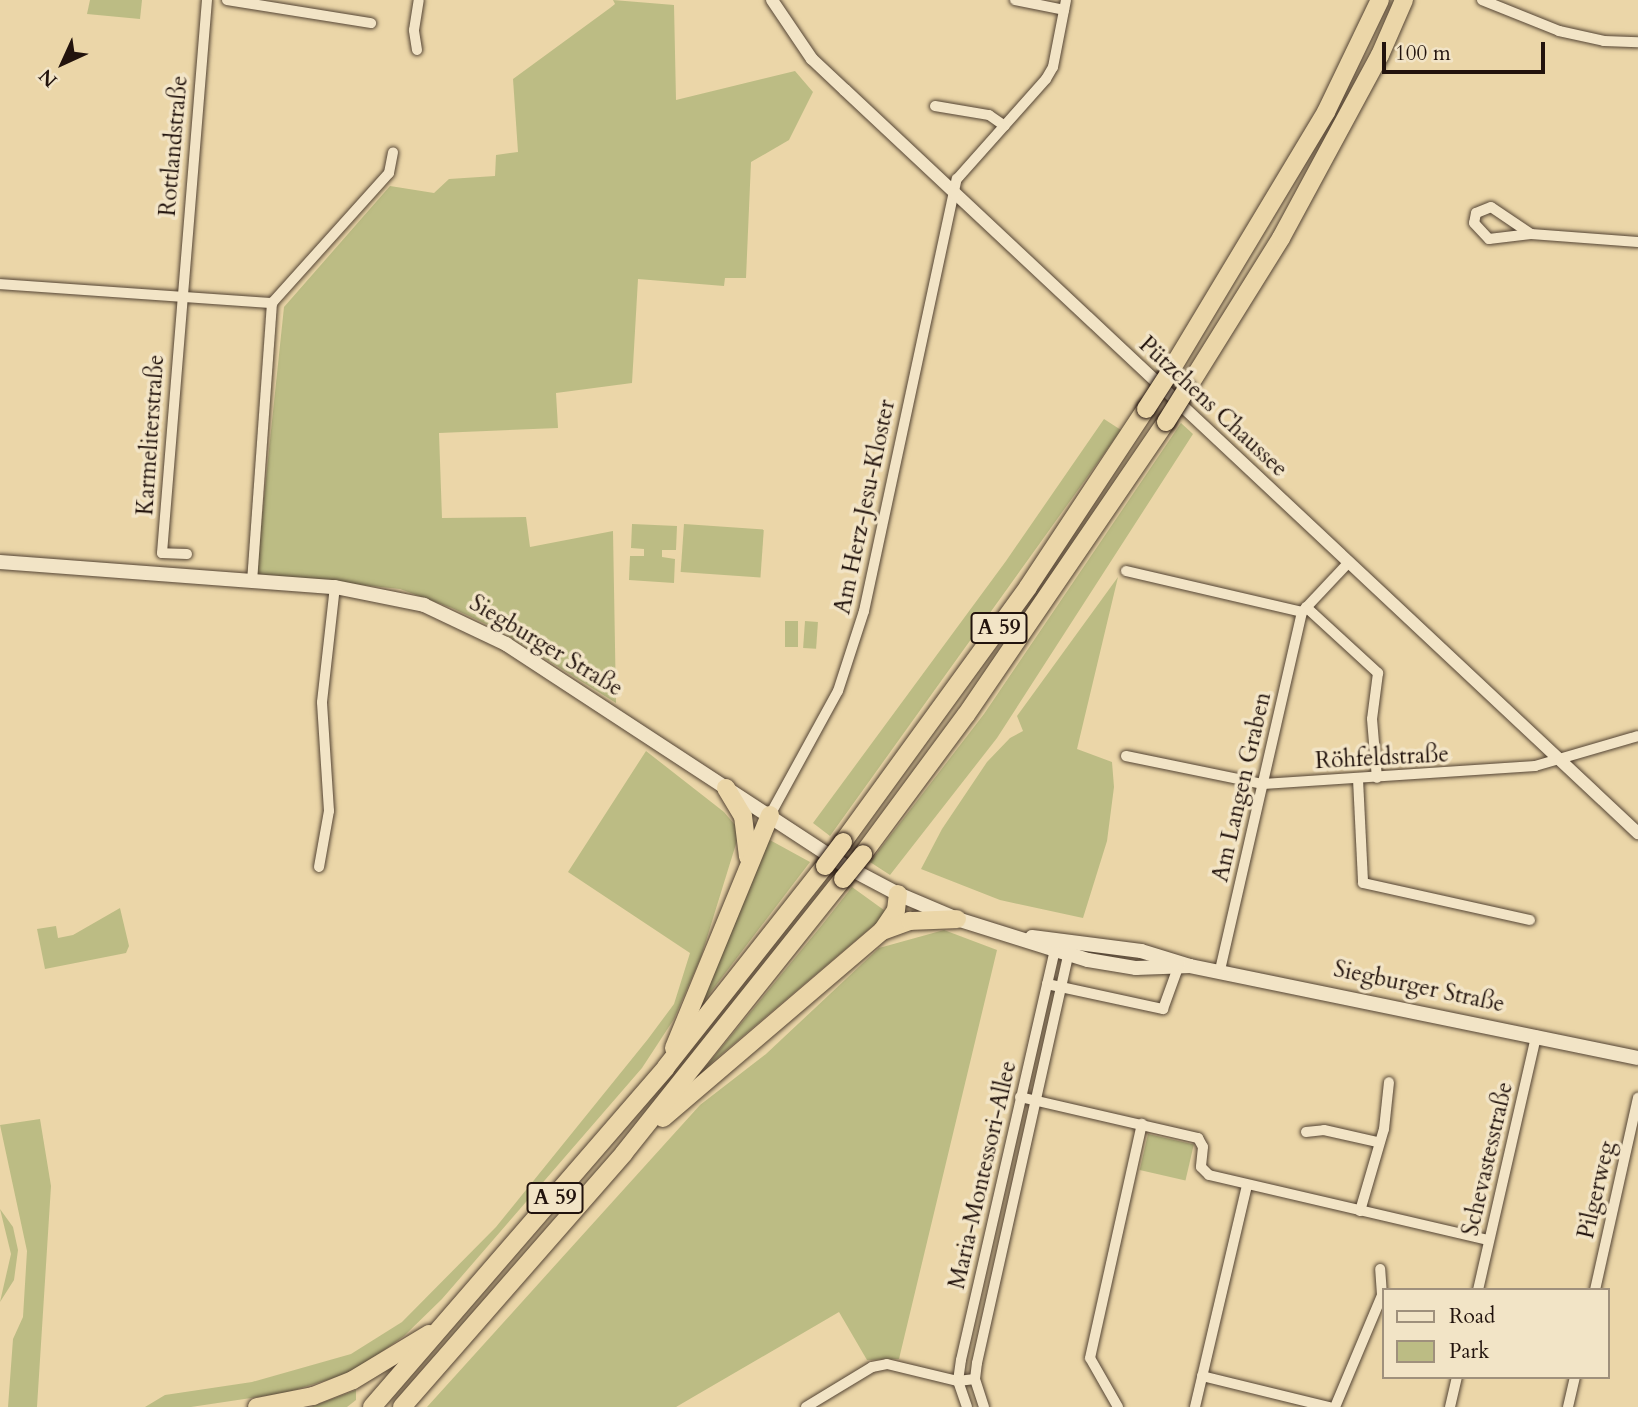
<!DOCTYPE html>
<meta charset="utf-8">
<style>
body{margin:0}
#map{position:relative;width:1638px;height:1407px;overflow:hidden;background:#ebd6a8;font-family:Cardo,serif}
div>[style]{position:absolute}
.green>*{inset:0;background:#bcbc84;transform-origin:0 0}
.roads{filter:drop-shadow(0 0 2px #544434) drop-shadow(0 0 2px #544434)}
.minor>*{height:10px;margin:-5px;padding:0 5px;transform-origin:5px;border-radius:5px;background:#f2e4c6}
.tertiary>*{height:12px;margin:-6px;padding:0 6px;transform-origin:6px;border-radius:6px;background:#f2e4c6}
.secondary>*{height:14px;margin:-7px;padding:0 7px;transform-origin:7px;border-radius:7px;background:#f2e4c6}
.motorway>*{height:18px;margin:-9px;padding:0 9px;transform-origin:9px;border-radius:9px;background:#ebd6a8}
.bridges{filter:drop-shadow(0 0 2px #22130d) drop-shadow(0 0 2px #22130d)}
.motorway-bridge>*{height:18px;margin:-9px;padding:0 9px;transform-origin:9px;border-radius:9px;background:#ebd6a8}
span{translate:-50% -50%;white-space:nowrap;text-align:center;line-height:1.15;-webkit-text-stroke:7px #f2e4c6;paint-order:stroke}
.shield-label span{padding:2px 5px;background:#f2e4c6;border:2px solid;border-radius:5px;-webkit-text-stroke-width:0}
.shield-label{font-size:21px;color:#22130d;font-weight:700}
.street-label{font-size:23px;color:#22130d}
.legend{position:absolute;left:1382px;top:1288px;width:228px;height:91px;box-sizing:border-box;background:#f2e4c6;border:2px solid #9f907c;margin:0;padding:9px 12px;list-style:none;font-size:21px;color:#22130d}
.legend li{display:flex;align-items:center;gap:14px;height:35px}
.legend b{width:35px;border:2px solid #9f907c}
.north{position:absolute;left:28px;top:28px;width:70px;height:70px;-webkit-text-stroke:5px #f2e4c6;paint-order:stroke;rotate:225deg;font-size:19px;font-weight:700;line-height:28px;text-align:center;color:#22130d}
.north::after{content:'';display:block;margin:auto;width:24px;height:32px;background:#22130d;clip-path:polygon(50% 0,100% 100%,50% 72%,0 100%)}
.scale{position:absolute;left:1382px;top:42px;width:163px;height:32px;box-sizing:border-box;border:4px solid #22130d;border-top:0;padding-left:9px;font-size:21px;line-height:24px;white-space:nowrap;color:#22130d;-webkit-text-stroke:5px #f2e4c6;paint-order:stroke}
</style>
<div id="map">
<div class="green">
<i style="clip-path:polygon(90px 0,142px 0,140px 19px,87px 14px)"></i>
<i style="clip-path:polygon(613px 0,674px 5px,676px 100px,795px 71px,813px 92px,789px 140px,751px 162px,746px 278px,725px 278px,724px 286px,638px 279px,632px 383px,556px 393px,558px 428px,439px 433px,442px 518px,526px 517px,530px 547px,613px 531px,616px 703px,501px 631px,452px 608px,400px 589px,256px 574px,284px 307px,390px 186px,434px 193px,449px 179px,495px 176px,496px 155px,518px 152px,513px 79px,610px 8px,615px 4px)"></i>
<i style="clip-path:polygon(1104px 419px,1121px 430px,830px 836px,813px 823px,1006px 561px)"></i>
<i style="clip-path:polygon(1181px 423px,1193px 434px,997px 738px,890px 875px,870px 862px,984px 714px)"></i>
<i style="clip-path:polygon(632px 524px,677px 526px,676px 550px,662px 550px,662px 557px,675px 559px,674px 583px,629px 580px,630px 556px,644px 556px,644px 549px,631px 548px)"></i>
<i style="left:684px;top:524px;width:80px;height:48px;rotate:4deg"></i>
<i style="clip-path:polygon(1118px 577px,1077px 749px,1112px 762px,1114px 787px,1107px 841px,1083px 918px,1000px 900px,921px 869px,942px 829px,987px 762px,1010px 738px,1023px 731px,1017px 716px)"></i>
<i style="left:785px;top:621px;width:13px;height:26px"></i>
<i style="left:805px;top:621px;width:13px;height:27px;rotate:4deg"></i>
<i style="clip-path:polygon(646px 751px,724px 812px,740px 831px,701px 957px,674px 1019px,642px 1068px,442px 1299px,404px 1336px,353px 1372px,285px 1393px,191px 1407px,145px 1407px,165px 1395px,252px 1382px,351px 1354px,402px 1322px,496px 1227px,648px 1039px,674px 1004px,690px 953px,568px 872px)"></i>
<i style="clip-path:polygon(768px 839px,810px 862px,688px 1022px,748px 893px)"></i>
<i style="clip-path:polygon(852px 887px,888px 913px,703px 1070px,822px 925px)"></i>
<i style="clip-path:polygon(120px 908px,129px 946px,126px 953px,45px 969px,37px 929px,56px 926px,58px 938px,73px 935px)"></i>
<i style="clip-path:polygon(944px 930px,997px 950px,899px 1359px,867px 1360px,839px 1312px,676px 1407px,427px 1407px,700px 1105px,766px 1054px,879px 948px)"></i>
<i style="clip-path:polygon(40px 1119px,51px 1186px,37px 1407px,8px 1407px,13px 1339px,23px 1317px,27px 1251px,0 1125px)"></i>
<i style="left:1148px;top:1134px;width:47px;height:37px;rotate:13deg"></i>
<i style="clip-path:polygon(0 1209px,13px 1227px,18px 1250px,14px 1280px,0 1302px,11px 1254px)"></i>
<i style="clip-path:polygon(356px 1390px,356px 1400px,347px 1407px,311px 1407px)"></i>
</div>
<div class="roads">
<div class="minor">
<i style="left:227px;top:0;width:146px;rotate:9.1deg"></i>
<i style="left:1015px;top:0;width:50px;rotate:11.5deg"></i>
<i style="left:1482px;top:0;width:83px;rotate:21.9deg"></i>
<i style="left:1559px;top:31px;width:46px;rotate:12.5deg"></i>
<i style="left:1604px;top:41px;width:34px;rotate:2deg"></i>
<i style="left:417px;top:50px;width:20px;rotate:-99deg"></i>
<i style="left:414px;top:30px;width:30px;rotate:-81deg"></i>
<i style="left:935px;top:106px;width:55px;rotate:9.5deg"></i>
<i style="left:989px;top:115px;width:19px;rotate:35deg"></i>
<i style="left:1531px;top:234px;width:48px;rotate:-146deg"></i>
<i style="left:1491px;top:207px;width:16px;rotate:158deg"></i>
<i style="left:1476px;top:213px;width:10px;rotate:101deg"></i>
<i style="left:1474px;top:223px;width:22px;rotate:47deg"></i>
<i style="left:1489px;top:239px;width:42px;rotate:-6.8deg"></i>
<i style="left:1531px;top:234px;width:107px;rotate:4.3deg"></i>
<i style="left:0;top:284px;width:273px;rotate:4deg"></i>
<i style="left:187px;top:554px;width:25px;rotate:-178deg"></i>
<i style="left:162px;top:553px;width:555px;rotate:-85.35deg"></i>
<i style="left:1126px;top:571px;width:181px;rotate:13.1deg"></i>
<i style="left:252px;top:582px;width:280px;rotate:-85.9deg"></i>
<i style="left:272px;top:303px;width:175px;rotate:-48deg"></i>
<i style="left:389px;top:173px;width:21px;rotate:-79deg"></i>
<i style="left:1306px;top:607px;width:98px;rotate:42.5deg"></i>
<i style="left:1378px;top:673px;width:46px;rotate:97.4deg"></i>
<i style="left:1372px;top:719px;width:59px;rotate:85.2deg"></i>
<i style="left:1126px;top:756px;width:140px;rotate:11.6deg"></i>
<i style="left:1263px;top:784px;width:273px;rotate:-3.8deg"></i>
<i style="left:1535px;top:766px;width:107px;rotate:-16.2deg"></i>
<i style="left:1358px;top:779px;width:104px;rotate:87.2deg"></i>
<i style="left:1363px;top:883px;width:171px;rotate:12.5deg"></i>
<i style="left:770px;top:815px;width:141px;rotate:-61.3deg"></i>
<i style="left:838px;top:691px;width:84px;rotate:-72deg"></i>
<i style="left:864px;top:611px;width:442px;rotate:-77.9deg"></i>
<i style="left:957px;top:179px;width:134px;rotate:-48.3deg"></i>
<i style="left:1046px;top:79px;width:14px;rotate:-60deg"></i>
<i style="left:1053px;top:67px;width:68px;rotate:-79deg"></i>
<i style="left:319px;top:867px;width:57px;rotate:-79.9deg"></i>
<i style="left:329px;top:811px;width:109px;rotate:-93.7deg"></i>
<i style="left:322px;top:702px;width:116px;rotate:-83.6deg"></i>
<i style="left:1220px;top:970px;width:367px;rotate:-77.1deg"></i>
<i style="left:1302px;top:612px;width:69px;rotate:-46.8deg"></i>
<i style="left:1047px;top:984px;width:119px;rotate:12.2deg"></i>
<i style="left:1163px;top:1009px;width:50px;rotate:-70.1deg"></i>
<i style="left:1020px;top:1097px;width:183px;rotate:13deg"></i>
<i style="left:1198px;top:1138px;width:10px;rotate:61deg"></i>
<i style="left:1203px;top:1147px;width:20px;rotate:96deg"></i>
<i style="left:1201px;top:1167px;width:11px;rotate:45deg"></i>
<i style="left:1209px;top:1175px;width:287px;rotate:13.1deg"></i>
<i style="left:1306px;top:1132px;width:18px;rotate:-6deg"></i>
<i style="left:1324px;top:1130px;width:54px;rotate:12.8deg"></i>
<i style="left:1360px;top:1211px;width:85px;rotate:-73.7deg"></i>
<i style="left:1384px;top:1129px;width:47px;rotate:-83.9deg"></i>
<i style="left:1478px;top:1290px;width:261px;rotate:-77.1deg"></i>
<i style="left:1595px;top:1290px;width:197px;rotate:-77.4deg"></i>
<i style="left:1202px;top:1376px;width:131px;rotate:13.7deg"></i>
<i style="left:806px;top:1407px;width:77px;rotate:-31.2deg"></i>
<i style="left:872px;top:1367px;width:15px;rotate:-11deg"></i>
<i style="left:887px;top:1364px;width:73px;rotate:13.5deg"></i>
<i style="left:958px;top:1381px;width:17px;rotate:-7deg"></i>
<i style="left:967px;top:1407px;width:28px;rotate:-109deg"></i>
<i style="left:958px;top:1381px;width:21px;rotate:-82deg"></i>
<i style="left:961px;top:1360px;width:421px;rotate:-77.1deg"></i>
<i style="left:984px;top:1407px;width:29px;rotate:-108deg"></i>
<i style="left:975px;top:1379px;width:16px;rotate:-83deg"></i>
<i style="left:977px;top:1363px;width:418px;rotate:-77.4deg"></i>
<i style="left:1118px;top:1407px;width:56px;rotate:-119.7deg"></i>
<i style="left:1090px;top:1358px;width:240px;rotate:-77.5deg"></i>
<i style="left:1195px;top:1407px;width:228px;rotate:-76.8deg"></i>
<i style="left:1335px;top:1407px;width:121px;rotate:-67.2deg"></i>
<i style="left:1382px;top:1295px;width:26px;rotate:-94deg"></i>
<i style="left:1450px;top:1407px;width:31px;rotate:-77deg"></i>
<i style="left:1568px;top:1407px;width:31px;rotate:-77deg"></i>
</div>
<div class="tertiary">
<i style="left:772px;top:0;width:71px;rotate:55.9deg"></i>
<i style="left:812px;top:59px;width:45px;rotate:43.2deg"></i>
<i style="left:845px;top:90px;width:1087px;rotate:43.14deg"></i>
</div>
<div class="secondary">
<i style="left:0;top:562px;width:336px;rotate:4.3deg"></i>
<i style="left:335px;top:587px;width:91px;rotate:11.4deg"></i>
<i style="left:424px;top:605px;width:91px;rotate:25.4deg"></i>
<i style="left:506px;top:644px;width:405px;rotate:33.2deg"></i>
<i style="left:845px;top:866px;width:60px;rotate:27.8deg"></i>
<i style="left:898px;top:894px;width:64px;rotate:23deg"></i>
<i style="left:957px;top:919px;width:137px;rotate:17.4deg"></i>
<i style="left:1088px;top:960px;width:49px;rotate:9.5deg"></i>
<i style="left:1136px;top:968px;width:54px;rotate:-2.1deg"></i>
<i style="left:1032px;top:937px;width:110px;rotate:7.3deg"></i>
<i style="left:1141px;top:951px;width:51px;rotate:17deg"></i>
<i style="left:1190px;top:966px;width:457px;rotate:11.6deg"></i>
</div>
<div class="motorway">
<i style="left:1168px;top:375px;width:307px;rotate:-59deg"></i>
<i style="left:1326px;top:112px;width:124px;rotate:-64.3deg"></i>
<i style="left:1187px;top:389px;width:178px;rotate:-58.1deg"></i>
<i style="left:1281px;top:238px;width:208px;rotate:-61.6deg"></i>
<i style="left:1380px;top:55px;width:60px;rotate:-66.4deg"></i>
<i style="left:726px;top:788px;width:33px;rotate:59deg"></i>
<i style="left:743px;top:816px;width:41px;rotate:83deg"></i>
<i style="left:843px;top:842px;width:315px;rotate:-54deg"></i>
<i style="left:1028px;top:587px;width:214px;rotate:-56.5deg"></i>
<i style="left:863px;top:854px;width:173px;rotate:-53.5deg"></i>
<i style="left:966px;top:715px;width:355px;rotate:-55.7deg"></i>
<i style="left:882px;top:931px;width:25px;rotate:-56deg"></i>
<i style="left:896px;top:910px;width:16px;rotate:-83deg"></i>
<i style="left:674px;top:1048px;width:252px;rotate:-67.6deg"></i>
<i style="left:663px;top:1118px;width:288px;rotate:-40.5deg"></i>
<i style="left:882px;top:931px;width:30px;rotate:-20deg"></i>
<i style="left:910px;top:921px;width:47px;rotate:-2.4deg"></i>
<i style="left:257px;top:1407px;width:57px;rotate:-11.1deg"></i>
<i style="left:313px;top:1396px;width:43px;rotate:-21.8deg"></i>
<i style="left:353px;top:1380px;width:89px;rotate:-31.2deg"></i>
<i style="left:372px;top:1407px;width:449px;rotate:-49.1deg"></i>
<i style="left:666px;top:1067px;width:256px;rotate:-51.7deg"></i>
<i style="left:402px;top:1407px;width:337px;rotate:-48.8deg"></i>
<i style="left:624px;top:1153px;width:351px;rotate:-51.4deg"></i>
</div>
</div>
<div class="bridges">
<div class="motorway-bridge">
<i style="left:1146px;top:409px;width:40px;rotate:-57.1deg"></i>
<i style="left:1166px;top:422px;width:39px;rotate:-58deg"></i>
<i style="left:825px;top:866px;width:30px;rotate:-53deg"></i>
<i style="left:843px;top:879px;width:32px;rotate:-51deg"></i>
</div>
</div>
<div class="shield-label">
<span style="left:999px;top:628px">A 59</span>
<span style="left:555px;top:1198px">A 59</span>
</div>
<div class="street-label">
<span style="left:174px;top:146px;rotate:-85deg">Rottlandstraße</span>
<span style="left:1213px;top:407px;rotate:43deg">Pützchens Chaussee</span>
<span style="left:151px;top:435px;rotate:-86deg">Karmeliterstraße</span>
<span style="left:865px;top:507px;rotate:-78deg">Am Herz-Jesu-Kloster</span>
<span style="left:546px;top:646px;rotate:31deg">Siegburger Straße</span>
<span style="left:1382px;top:758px;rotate:-3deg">Röhfeldstraße</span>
<span style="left:1242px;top:787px;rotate:-77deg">Am Langen Graben</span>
<span style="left:1419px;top:987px;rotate:12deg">Siegburger Straße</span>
<span style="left:1488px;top:1159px;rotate:-77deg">Schevastesstraße</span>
<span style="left:983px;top:1175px;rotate:-77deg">Maria-Montessori-Allee</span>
<span style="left:1597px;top:1190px;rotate:-77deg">Pilgerweg</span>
</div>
<ul class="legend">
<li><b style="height:9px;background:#f2e4c6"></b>Road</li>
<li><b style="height:19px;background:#bcbc84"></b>Park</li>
</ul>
<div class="north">N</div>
<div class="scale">100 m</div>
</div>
